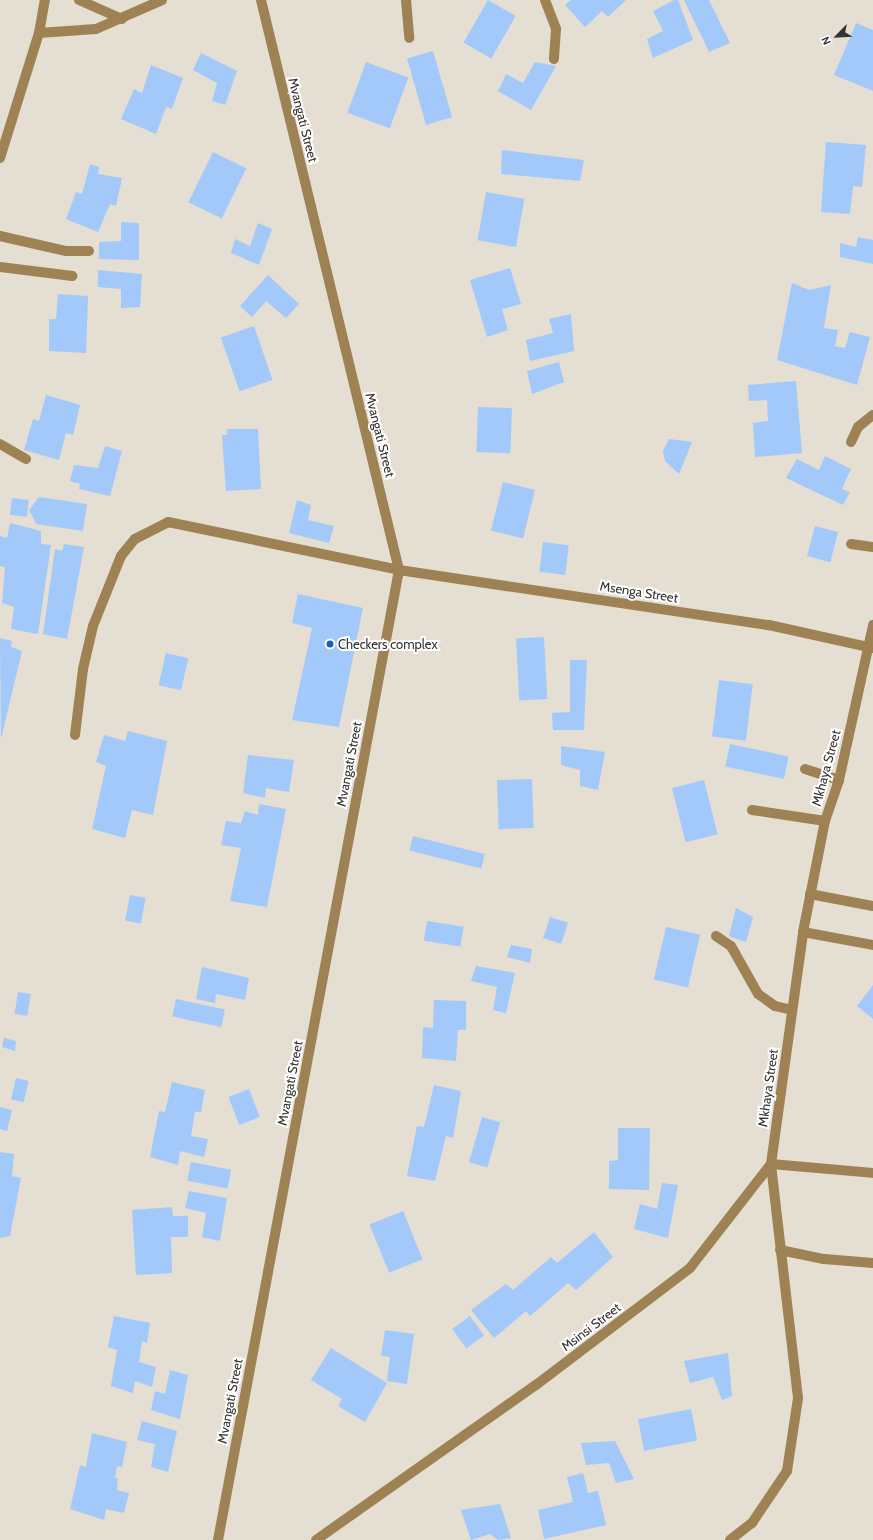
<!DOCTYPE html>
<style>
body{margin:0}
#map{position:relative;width:873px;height:1540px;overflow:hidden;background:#e4ded3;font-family:Cabin,sans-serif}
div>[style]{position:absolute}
.building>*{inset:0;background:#a2c9fa;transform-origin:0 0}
.minor>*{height:10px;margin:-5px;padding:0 5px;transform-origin:5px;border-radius:5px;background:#9e8253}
.dots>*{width:11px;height:11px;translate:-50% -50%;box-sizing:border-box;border:2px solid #fff;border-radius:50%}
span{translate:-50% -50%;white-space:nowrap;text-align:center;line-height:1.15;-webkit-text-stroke:4px #fff;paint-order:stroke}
.street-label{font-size:13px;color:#35332f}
.poi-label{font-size:13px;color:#35332f}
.left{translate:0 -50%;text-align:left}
.north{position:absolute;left:817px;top:16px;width:40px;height:40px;-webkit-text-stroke:3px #fff;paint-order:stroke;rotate:246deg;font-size:11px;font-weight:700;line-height:16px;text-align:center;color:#35332f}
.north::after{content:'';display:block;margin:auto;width:14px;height:18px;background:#35332f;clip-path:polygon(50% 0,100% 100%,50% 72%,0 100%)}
</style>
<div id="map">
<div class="building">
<i style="left:488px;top:0;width:32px;height:49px;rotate:30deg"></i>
<i style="clip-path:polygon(571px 0,626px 0,608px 17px,602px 11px,585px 27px,565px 5px)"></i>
<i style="clip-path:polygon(674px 0,678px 0,693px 40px,653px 58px,647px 39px,663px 31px,653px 11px)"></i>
<i style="clip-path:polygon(684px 0,709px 0,730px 43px,709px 52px)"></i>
<i style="clip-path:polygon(856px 23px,873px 30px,873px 91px,834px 75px)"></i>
<i style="left:433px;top:51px;width:69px;height:27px;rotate:74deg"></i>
<i style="clip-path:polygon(201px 53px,237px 71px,225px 105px,212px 101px,217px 83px,193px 70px)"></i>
<i style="left:366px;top:62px;width:45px;height:54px;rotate:20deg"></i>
<i style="clip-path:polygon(535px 62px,556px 66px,531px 110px,498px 91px,506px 74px,523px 83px)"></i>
<i style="clip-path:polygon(151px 65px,183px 78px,172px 109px,166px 107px,156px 134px,121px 119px,134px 89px,142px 93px)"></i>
<i style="clip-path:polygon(826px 142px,866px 145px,862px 187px,853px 186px,850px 214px,821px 212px)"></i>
<i style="clip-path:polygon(502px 150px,584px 160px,580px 181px,501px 174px)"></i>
<i style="left:213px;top:152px;width:37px;height:56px;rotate:26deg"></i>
<i style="clip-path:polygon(90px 164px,99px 167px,98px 174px,122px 178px,116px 206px,110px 204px,98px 232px,66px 219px,76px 192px,82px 194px)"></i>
<i style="left:486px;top:192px;width:39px;height:49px;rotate:10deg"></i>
<i style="clip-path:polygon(121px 222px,139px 223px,139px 260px,99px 259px,99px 242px,121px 241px)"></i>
<i style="clip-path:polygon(258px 223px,272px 229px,259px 265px,231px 253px,235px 239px,250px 246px)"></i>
<i style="clip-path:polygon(858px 237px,873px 240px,873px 264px,840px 257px,840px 243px,856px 247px)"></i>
<i style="clip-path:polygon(510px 268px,521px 304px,502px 309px,508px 330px,487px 337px,470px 280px)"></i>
<i style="clip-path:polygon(98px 270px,142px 274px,140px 307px,121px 308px,121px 289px,98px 287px)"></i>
<i style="clip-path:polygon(268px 275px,299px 304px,286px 318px,266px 301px,252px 317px,240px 306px)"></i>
<i style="clip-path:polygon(792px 283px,809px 290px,831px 285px,824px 328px,838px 330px,835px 346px,845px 348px,850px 332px,870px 337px,857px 385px,777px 360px)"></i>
<i style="clip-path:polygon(58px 294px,88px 296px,86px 353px,49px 351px,49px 319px,56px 319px)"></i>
<i style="clip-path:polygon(571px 314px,574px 351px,530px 361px,526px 340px,553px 333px,549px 319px)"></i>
<i style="left:254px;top:326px;width:57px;height:35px;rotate:71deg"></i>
<i style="clip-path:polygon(559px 362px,564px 382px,532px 394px,527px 371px)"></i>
<i style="clip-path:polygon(796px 381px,802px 453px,755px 457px,753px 423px,768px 421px,767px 400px,749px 401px,748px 385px)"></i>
<i style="clip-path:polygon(46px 395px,80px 405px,73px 435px,66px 433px,59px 460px,24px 450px,33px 419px,39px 421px)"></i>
<i style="left:478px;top:407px;width:34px;height:45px;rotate:2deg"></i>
<i style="clip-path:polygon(227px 429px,258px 429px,261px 489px,226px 491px,222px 435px,227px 435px)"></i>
<i style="clip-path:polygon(669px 439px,692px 442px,679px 474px,665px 461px,663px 451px)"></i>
<i style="clip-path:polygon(105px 446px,122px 451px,110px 496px,79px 489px,80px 484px,70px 481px,74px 465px,98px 468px)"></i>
<i style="clip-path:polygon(825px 456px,851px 469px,842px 489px,850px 492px,843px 505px,786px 478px,797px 459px,819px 470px)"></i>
<i style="left:503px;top:482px;width:33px;height:50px;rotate:14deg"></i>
<i style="clip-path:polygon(39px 497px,87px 504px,83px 531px,36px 524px,29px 510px)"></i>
<i style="left:12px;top:498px;width:17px;height:17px;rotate:7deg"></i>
<i style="clip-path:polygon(297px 500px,311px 505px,308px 520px,334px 526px,329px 543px,289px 533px)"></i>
<i style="clip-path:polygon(10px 523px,41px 531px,41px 544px,51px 545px,38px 634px,11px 629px,14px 607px,2px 603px,5px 567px,0 566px,0 536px,7px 538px)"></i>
<i style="left:815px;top:526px;width:24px;height:31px;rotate:15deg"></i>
<i style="left:543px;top:542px;width:26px;height:30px;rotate:7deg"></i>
<i style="clip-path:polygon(64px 544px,84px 547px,67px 639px,43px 634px,55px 549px,62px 551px)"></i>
<i style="clip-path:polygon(298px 594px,363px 608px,339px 727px,292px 720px,312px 628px,292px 623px)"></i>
<i style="left:544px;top:637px;width:62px;height:28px;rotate:87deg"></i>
<i style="clip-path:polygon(0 638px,12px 641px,11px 647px,22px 651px,1px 739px)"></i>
<i style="left:166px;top:653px;width:23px;height:33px;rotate:13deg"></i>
<i style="clip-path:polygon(570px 660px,587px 660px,584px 730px,553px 730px,552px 713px,570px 712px)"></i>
<i style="left:719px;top:680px;width:34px;height:57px;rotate:7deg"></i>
<i style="clip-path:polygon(128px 731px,167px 741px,153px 815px,132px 810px,125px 838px,92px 829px,106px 766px,96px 762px,104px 735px,125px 741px)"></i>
<i style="left:730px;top:744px;width:60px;height:23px;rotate:12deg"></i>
<i style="clip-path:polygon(561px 746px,605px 752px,598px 790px,580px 786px,580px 770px,561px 765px)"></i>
<i style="clip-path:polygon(248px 755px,294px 760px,289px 792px,266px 788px,265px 798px,243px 793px)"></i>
<i style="left:532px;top:779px;width:49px;height:35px;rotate:88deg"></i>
<i style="left:704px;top:780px;width:56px;height:33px;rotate:76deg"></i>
<i style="clip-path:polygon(259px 804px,286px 809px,267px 907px,230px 901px,241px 848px,221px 845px,226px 821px,241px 823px,245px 811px,258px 815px)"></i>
<i style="left:413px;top:836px;width:74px;height:15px;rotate:14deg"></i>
<i style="left:130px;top:895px;width:16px;height:26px;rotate:11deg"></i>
<i style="clip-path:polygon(736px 908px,753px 917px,746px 942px,729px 936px)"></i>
<i style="left:550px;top:917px;width:19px;height:22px;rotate:18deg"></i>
<i style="left:427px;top:921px;width:37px;height:20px;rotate:9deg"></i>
<i style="left:666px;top:927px;width:35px;height:54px;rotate:13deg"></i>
<i style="clip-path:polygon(511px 945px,532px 949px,530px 963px,507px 957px)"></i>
<i style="clip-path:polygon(476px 966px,515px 973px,506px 1013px,493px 1010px,497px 987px,471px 981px)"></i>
<i style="clip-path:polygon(202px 967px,249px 978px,245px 1000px,216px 994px,215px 1003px,196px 999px)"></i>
<i style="clip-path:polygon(873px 985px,873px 1019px,857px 1006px)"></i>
<i style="left:18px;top:992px;width:13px;height:22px;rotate:9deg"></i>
<i style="left:176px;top:999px;width:50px;height:18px;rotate:12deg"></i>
<i style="clip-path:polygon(434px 1000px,466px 1001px,466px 1030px,458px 1030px,456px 1061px,422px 1058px,423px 1027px,433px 1028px)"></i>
<i style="clip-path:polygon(4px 1038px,16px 1041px,15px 1051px,2px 1047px)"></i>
<i style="left:16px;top:1078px;width:13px;height:22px;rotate:13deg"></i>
<i style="clip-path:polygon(172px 1082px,205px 1090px,201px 1112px,195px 1112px,191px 1136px,208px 1139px,204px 1157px,180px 1151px,178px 1165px,150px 1157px,159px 1111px,165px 1112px)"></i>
<i style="clip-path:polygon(434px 1085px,461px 1091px,453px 1138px,446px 1136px,435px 1181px,407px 1176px,417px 1126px,424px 1127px)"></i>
<i style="left:249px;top:1089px;width:30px;height:22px;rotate:69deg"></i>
<i style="clip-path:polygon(0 1107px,12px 1110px,7px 1131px,0 1129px)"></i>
<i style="left:482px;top:1117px;width:19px;height:47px;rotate:16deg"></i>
<i style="clip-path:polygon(618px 1128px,650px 1128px,649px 1190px,609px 1189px,609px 1161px,618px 1160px)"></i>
<i style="clip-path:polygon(0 1152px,14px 1154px,12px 1176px,21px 1178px,10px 1236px,0 1238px)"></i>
<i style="left:191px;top:1162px;width:41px;height:19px;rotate:11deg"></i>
<i style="clip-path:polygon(662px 1183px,678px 1185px,668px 1238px,634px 1229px,640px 1204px,657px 1209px)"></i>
<i style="clip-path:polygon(189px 1191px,227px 1198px,220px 1241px,202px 1237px,206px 1213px,185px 1208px)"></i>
<i style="clip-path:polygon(172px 1207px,173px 1216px,188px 1216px,188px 1237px,171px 1237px,172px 1273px,136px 1275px,132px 1210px)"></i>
<i style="left:403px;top:1211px;width:52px;height:36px;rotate:68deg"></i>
<i style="clip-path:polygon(594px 1232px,613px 1257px,576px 1290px,568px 1283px,530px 1316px,526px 1311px,494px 1338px,471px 1310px,506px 1284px,513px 1290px,551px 1257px,557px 1263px)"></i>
<i style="clip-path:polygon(114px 1316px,150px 1323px,147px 1343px,142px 1341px,139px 1362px,156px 1367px,152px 1387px,135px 1381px,133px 1393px,111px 1386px,117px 1350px,108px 1347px)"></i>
<i style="left:470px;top:1316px;width:24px;height:22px;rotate:54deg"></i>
<i style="clip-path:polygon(385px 1330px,414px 1334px,407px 1384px,387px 1381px,390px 1357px,381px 1356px)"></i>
<i style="clip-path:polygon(331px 1348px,387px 1383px,365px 1422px,338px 1406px,342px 1399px,311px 1380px)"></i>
<i style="clip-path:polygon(728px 1353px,732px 1396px,722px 1400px,713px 1377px,690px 1383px,684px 1361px)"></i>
<i style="clip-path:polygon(170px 1370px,188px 1375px,180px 1419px,151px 1410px,155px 1391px,165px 1394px)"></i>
<i style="left:691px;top:1409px;width:32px;height:54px;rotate:79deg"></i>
<i style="clip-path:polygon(142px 1421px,177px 1431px,168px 1472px,151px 1467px,155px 1444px,137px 1440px)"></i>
<i style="clip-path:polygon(92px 1433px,127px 1442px,122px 1467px,117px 1466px,115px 1478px,118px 1478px,117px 1490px,129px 1493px,124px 1513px,106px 1509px,104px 1520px,70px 1509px,80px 1465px,86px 1467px)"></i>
<i style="clip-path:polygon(615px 1441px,634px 1479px,616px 1483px,609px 1463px,586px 1465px,581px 1443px)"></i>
<i style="clip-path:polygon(583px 1473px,588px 1493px,598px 1491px,606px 1525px,544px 1539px,538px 1510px,573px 1502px,567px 1477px)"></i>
<i style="clip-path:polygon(500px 1504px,511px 1538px,498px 1540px,490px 1534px,471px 1540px,461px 1510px)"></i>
</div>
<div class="minor">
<i style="left:79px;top:0;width:47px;rotate:23.8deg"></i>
<i style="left:406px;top:0;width:38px;rotate:85deg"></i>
<i style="left:545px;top:0;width:31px;rotate:69deg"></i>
<i style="left:556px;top:29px;width:30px;rotate:94deg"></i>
<i style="left:39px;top:33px;width:57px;rotate:-4deg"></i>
<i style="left:96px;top:29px;width:72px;rotate:-23.7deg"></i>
<i style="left:0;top:158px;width:131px;rotate:-72.7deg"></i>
<i style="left:39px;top:33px;width:34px;rotate:-80deg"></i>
<i style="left:0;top:236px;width:68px;rotate:12.8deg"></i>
<i style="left:66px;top:251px;width:23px"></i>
<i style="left:0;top:267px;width:73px;rotate:7.1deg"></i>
<i style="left:851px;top:442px;width:17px;rotate:-65deg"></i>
<i style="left:858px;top:427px;width:19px;rotate:-39deg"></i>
<i style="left:0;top:444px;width:30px;rotate:30deg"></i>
<i style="left:851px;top:544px;width:22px;rotate:8deg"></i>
<i style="left:75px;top:735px;width:66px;rotate:-83.1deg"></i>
<i style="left:83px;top:669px;width:44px;rotate:-76.9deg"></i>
<i style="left:93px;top:626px;width:75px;rotate:-68.2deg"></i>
<i style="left:121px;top:556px;width:22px;rotate:-51deg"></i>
<i style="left:135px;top:539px;width:37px;rotate:-27deg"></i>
<i style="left:168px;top:522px;width:236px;rotate:11.7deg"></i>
<i style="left:399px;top:570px;width:374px;rotate:8.5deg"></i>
<i style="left:769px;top:625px;width:107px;rotate:12.5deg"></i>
<i style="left:805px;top:769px;width:36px;rotate:18deg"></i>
<i style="left:752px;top:810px;width:74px;rotate:8.6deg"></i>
<i style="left:810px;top:894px;width:64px;rotate:10.8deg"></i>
<i style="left:803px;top:932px;width:71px;rotate:10.5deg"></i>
<i style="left:716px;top:936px;width:18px;rotate:34deg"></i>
<i style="left:731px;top:946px;width:55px;rotate:60.6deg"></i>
<i style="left:758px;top:994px;width:21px;rotate:35deg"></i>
<i style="left:775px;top:1006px;width:17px;rotate:13deg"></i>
<i style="left:771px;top:1164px;width:102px;rotate:5deg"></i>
<i style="left:780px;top:1250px;width:45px;rotate:11.6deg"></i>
<i style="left:824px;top:1259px;width:49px;rotate:4.7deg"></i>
<i style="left:218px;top:1540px;width:987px;rotate:-79.43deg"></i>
<i style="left:399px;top:570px;width:586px;rotate:-103.61deg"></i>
<i style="left:316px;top:1540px;width:269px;rotate:-35.2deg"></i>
<i style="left:536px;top:1385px;width:193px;rotate:-37.2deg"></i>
<i style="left:690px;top:1268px;width:132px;rotate:-52.1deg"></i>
<i style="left:730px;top:1540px;width:28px;rotate:-38deg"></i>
<i style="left:752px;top:1523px;width:63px;rotate:-56.1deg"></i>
<i style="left:787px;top:1471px;width:74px;rotate:-81.4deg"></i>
<i style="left:798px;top:1398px;width:236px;rotate:-96.6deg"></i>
<i style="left:771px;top:1164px;width:234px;rotate:-82.1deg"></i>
<i style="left:803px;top:932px;width:113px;rotate:-78.8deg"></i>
<i style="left:825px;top:821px;width:43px;rotate:-71.1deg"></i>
<i style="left:839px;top:780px;width:159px;rotate:-77.6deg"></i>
</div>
<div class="dots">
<i style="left:330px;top:644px;background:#185faf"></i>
</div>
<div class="street-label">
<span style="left:303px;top:120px;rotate:76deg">Mvangati Street</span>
<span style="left:380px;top:435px;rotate:76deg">Mvangati Street</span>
<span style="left:639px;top:592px;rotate:9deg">Msenga Street</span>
<span style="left:349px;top:764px;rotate:-79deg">Mvangati Street</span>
<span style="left:826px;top:768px;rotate:-75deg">Mkhaya Street</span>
<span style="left:290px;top:1083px;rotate:-79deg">Mvangati Street</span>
<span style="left:768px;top:1088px;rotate:-82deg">Mkhaya Street</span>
<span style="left:591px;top:1327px;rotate:-37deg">Msinsi Street</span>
<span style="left:230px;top:1401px;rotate:-79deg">Mvangati Street</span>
</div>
<div class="poi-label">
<span class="left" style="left:338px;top:644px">Checkers complex</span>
</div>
<div class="north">N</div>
</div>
